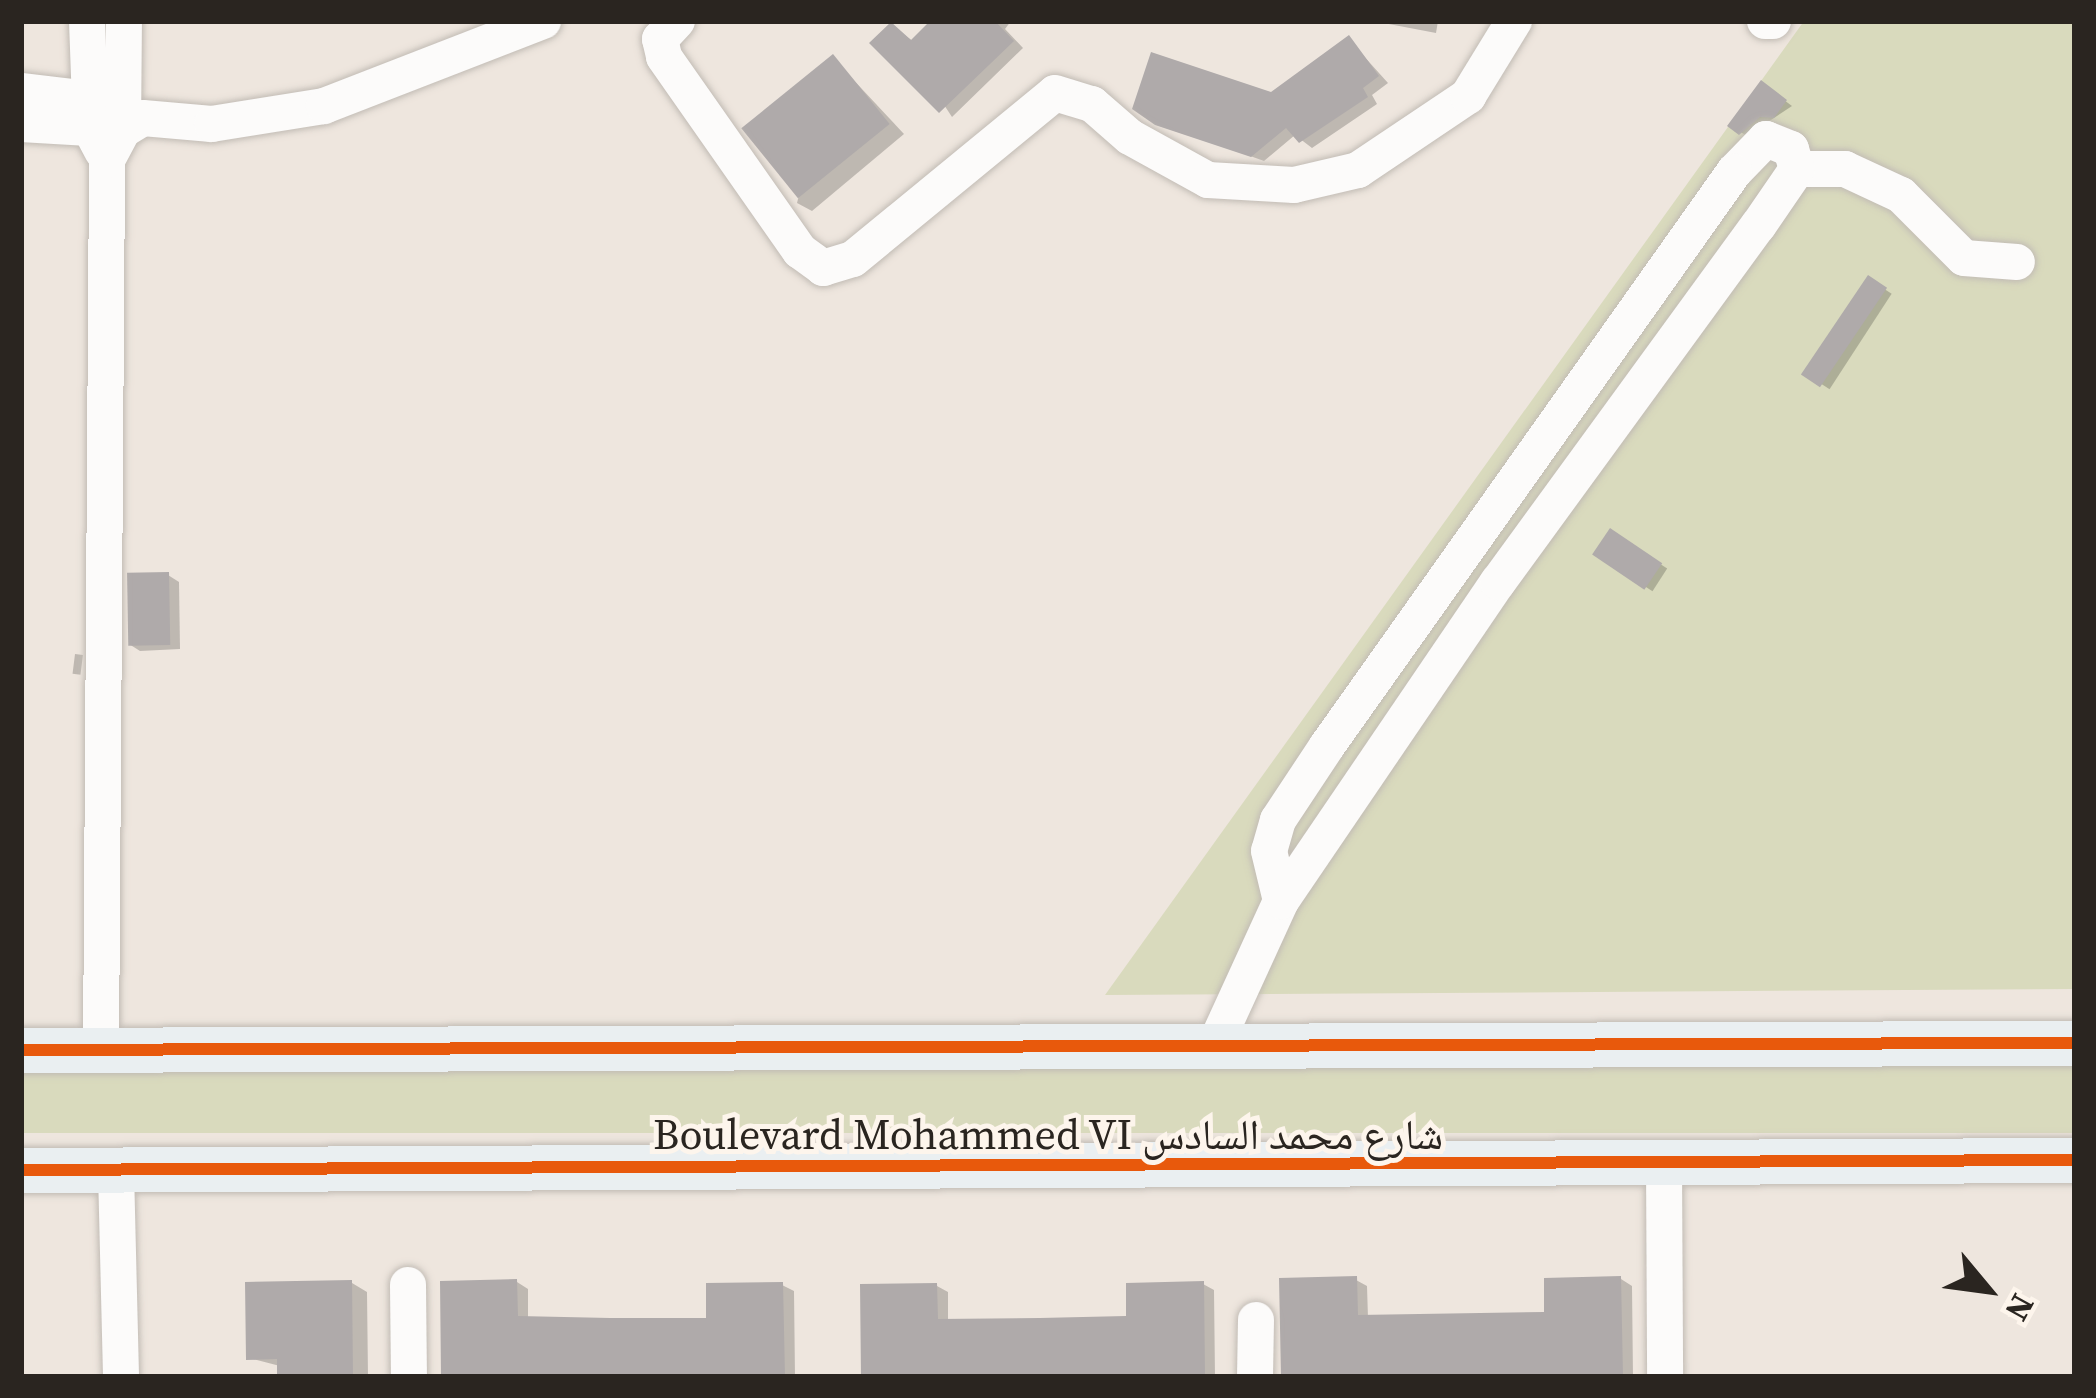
<!DOCTYPE html>
<meta charset="utf-8">
<style>
body{margin:0}
#map{position:relative;width:2096px;height:1398px;overflow:hidden;background:#eee6de;font-family:"Source Serif 4","Noto Naskh Arabic",serif}
div>[style]{position:absolute}
.green>*{inset:0;background:#d9dabd;transform-origin:0 0}
.shadow>*{inset:0;background:#0003;transform-origin:0 0}
.building>*{inset:0;background:#afaaaa;transform-origin:0 0}
.roads{filter:drop-shadow(0 0 3px #c2bcb5) drop-shadow(0 0 3px #c2bcb5)}
.minor>*{height:36px;margin:-18px;padding:0 18px;transform-origin:18px;border-radius:18px;background:#fcfbfa}
.major>*{height:45px;margin:-22.5px;padding:0 22.5px;transform-origin:22.5px;border-radius:22.5px;background:#eaeff1}
.cycleway>*{height:12px;margin:-6px;padding:0 6px;transform-origin:6px;border-radius:6px;background:#e8590c}
span{translate:-50% -50%;white-space:nowrap;text-align:center;line-height:1.15;-webkit-text-stroke:10px #fdf5ec;paint-order:stroke}
.street-label{font-size:42px;color:#2a2520}
.frame{position:absolute;inset:0;border:24px solid #2a2520;pointer-events:none}
.north{position:absolute;left:1928px;top:1230px;width:120px;height:120px;-webkit-text-stroke:9px #fdf5ec;paint-order:stroke;rotate:119deg;font-size:33px;font-weight:700;line-height:48px;text-align:center;color:#2a2520}
.north::after{content:'';display:block;margin:auto;width:42px;height:54px;background:#2a2520;clip-path:polygon(50% 0,100% 100%,50% 72%,0 100%)}
</style>
<div id="map">
<div class="green">
<i style="clip-path:polygon(1804px 21px,2075px 21px,2075px 989px,1105px 995px)"></i>
<i style="left:2075px;top:1056px;width:77px;height:2054px;rotate:90deg"></i>
</div>
<div class="shadow">
<i style="clip-path:polygon(934px 21px,1011px 21px,1005px 29px,1023px 48px,952px 117px,892px 26px,914px 42px)"></i>
<i style="clip-path:polygon(1373px 21px,1438px 21px,1436px 33px)"></i>
<i style="clip-path:polygon(1361px 53px,1388px 83px,1372px 95px,1377px 104px,1312px 148px,1295px 135px,1264px 161px,1156px 122px,1272px 95px)"></i>
<i style="clip-path:polygon(833px 58px,904px 134px,812px 211px,797px 203px)"></i>
<i style="clip-path:polygon(1768px 88px,1792px 106px,1747px 136px,1731px 126px)"></i>
<i style="left:1869px;top:279px;width:27px;height:114px;rotate:33deg"></i>
<i style="left:1611px;top:532px;width:67px;height:27px;rotate:33deg"></i>
<i style="clip-path:polygon(168px 575px,179px 582px,180px 649px,140px 651px,129px 644px)"></i>
<i style="left:75px;top:654px;width:8px;height:20px;rotate:7deg"></i>
<i style="clip-path:polygon(1621px 1279px,1632px 1286px,1633px 1377px,1284px 1377px,1356px 1280px,1367px 1286px,1368px 1318px,1547px 1315px)"></i>
<i style="clip-path:polygon(517px 1282px,528px 1289px,528px 1319px,709px 1321px,782px 1285px,794px 1291px,795px 1377px,444px 1377px)"></i>
<i style="clip-path:polygon(352px 1283px,367px 1292px,368px 1377px,280px 1377px,280px 1366px,249px 1358px)"></i>
<i style="clip-path:polygon(1203px 1284px,1214px 1290px,1215px 1377px,864px 1377px,937px 1286px,948px 1292px,948px 1322px,1129px 1319px)"></i>
</div>
<div class="building">
<i style="clip-path:polygon(930px 21px,995px 21px,1014px 41px,939px 113px,869px 43px,891px 22px,911px 40px)"></i>
<i style="clip-path:polygon(1349px 35px,1379px 76px,1363px 88px,1368px 97px,1299px 143px,1286px 128px,1251px 157px,1155px 125px,1132px 109px,1151px 52px,1271px 92px)"></i>
<i style="left:833px;top:54px;width:90px;height:118px;rotate:51deg"></i>
<i style="clip-path:polygon(1761px 80px,1787px 100px,1774px 118px,1760px 117px,1739px 135px,1727px 126px)"></i>
<i style="left:1868px;top:275px;width:23px;height:120px;rotate:34deg"></i>
<i style="left:1610px;top:528px;width:63px;height:32px;rotate:34deg"></i>
<i style="left:169px;top:572px;width:73px;height:42px;rotate:89deg"></i>
<i style="clip-path:polygon(1357px 1276px,1358px 1315px,1544px 1312px,1544px 1278px,1621px 1276px,1623px 1377px,1281px 1377px,1279px 1278px)"></i>
<i style="clip-path:polygon(517px 1279px,518px 1316px,610px 1318px,706px 1318px,706px 1283px,783px 1282px,785px 1377px,441px 1377px,440px 1281px)"></i>
<i style="clip-path:polygon(352px 1280px,353px 1377px,277px 1377px,277px 1359px,246px 1360px,245px 1282px)"></i>
<i style="clip-path:polygon(1204px 1281px,1205px 1377px,861px 1377px,860px 1284px,937px 1283px,938px 1319px,1040px 1318px,1126px 1316px,1126px 1283px)"></i>
</div>
<div class="roads">
<div class="minor">
<i style="left:87px;top:21px;width:109px;rotate:87.9deg"></i>
<i style="left:91px;top:130px;width:24px;rotate:62deg"></i>
<i style="left:677px;top:21px;width:25px;rotate:133deg"></i>
<i style="left:660px;top:39px;width:18px;rotate:77deg"></i>
<i style="left:664px;top:57px;width:237px;rotate:55deg"></i>
<i style="left:800px;top:251px;width:29px;rotate:36deg"></i>
<i style="left:823px;top:268px;width:31px;rotate:-17deg"></i>
<i style="left:853px;top:259px;width:261px;rotate:-39.4deg"></i>
<i style="left:1055px;top:93px;width:39px;rotate:17deg"></i>
<i style="left:1092px;top:104px;width:50px;rotate:41deg"></i>
<i style="left:1130px;top:137px;width:89px;rotate:28.9deg"></i>
<i style="left:1208px;top:180px;width:86px;rotate:3.3deg"></i>
<i style="left:1294px;top:185px;width:66px;rotate:-13.2deg"></i>
<i style="left:1358px;top:170px;width:133px;rotate:-33.9deg"></i>
<i style="left:1468px;top:96px;width:88px;rotate:-58.5deg"></i>
<i style="left:1765px;top:21px;width:8px"></i>
<i style="left:21px;top:91px;width:95px;rotate:6.7deg"></i>
<i style="left:21px;top:124px;width:102px;rotate:3.4deg"></i>
<i style="left:123px;top:130px;width:23px;rotate:-31deg"></i>
<i style="left:143px;top:118px;width:69px;rotate:5deg"></i>
<i style="left:212px;top:124px;width:113px;rotate:-9.1deg"></i>
<i style="left:324px;top:106px;width:235px;rotate:-21.2deg"></i>
<i style="left:1797px;top:169px;width:48px"></i>
<i style="left:1845px;top:169px;width:62px;rotate:24.9deg"></i>
<i style="left:1901px;top:195px;width:89px;rotate:45deg"></i>
<i style="left:1964px;top:258px;width:53px;rotate:4.3deg"></i>
<i style="left:1216px;top:1043px;width:156px;rotate:-65.4deg"></i>
<i style="left:1281px;top:901px;width:386px;rotate:-55.8deg"></i>
<i style="left:1498px;top:582px;width:441px;rotate:-53.9deg"></i>
<i style="left:1758px;top:226px;width:69px;rotate:-55.6deg"></i>
<i style="left:1797px;top:169px;width:21px;rotate:-107deg"></i>
<i style="left:1791px;top:149px;width:27px;rotate:-158deg"></i>
<i style="left:1766px;top:139px;width:46px;rotate:134.1deg"></i>
<i style="left:1734px;top:172px;width:704px;rotate:125.34deg"></i>
<i style="left:1327px;top:746px;width:89px;rotate:123.5deg"></i>
<i style="left:1278px;top:820px;width:32px;rotate:106deg"></i>
<i style="left:1269px;top:851px;width:51px;rotate:76.5deg"></i>
<i style="left:101px;top:1050px;width:890px;rotate:-89.61deg"></i>
<i style="left:107px;top:160px;width:34px;rotate:-62deg"></i>
<i style="left:123px;top:130px;width:109px;rotate:-89.5deg"></i>
<i style="left:1664px;top:1164px;width:213px;rotate:89.7deg"></i>
<i style="left:116px;top:1171px;width:206px;rotate:88.6deg"></i>
<i style="left:408px;top:1285px;width:92px;rotate:89.4deg"></i>
<i style="left:1255px;top:1377px;width:57px;rotate:-89deg"></i>
</div>
<div class="major">
<i style="left:21px;top:1050px;width:2054px;rotate:-0.2deg"></i>
<i style="left:21px;top:1170px;width:2054px;rotate:-0.28deg"></i>
</div>
</div>
<div class="cycleway">
<i style="left:21px;top:1050px;width:2054px;rotate:-0.2deg"></i>
<i style="left:21px;top:1170px;width:2054px;rotate:-0.28deg"></i>
</div>
<div class="street-label">
<span style="left:1048px;top:1134px">Boulevard Mohammed VI شارع محمد السادس</span>
</div>
<div class="frame"></div>
<div class="north">N</div>
</div>
